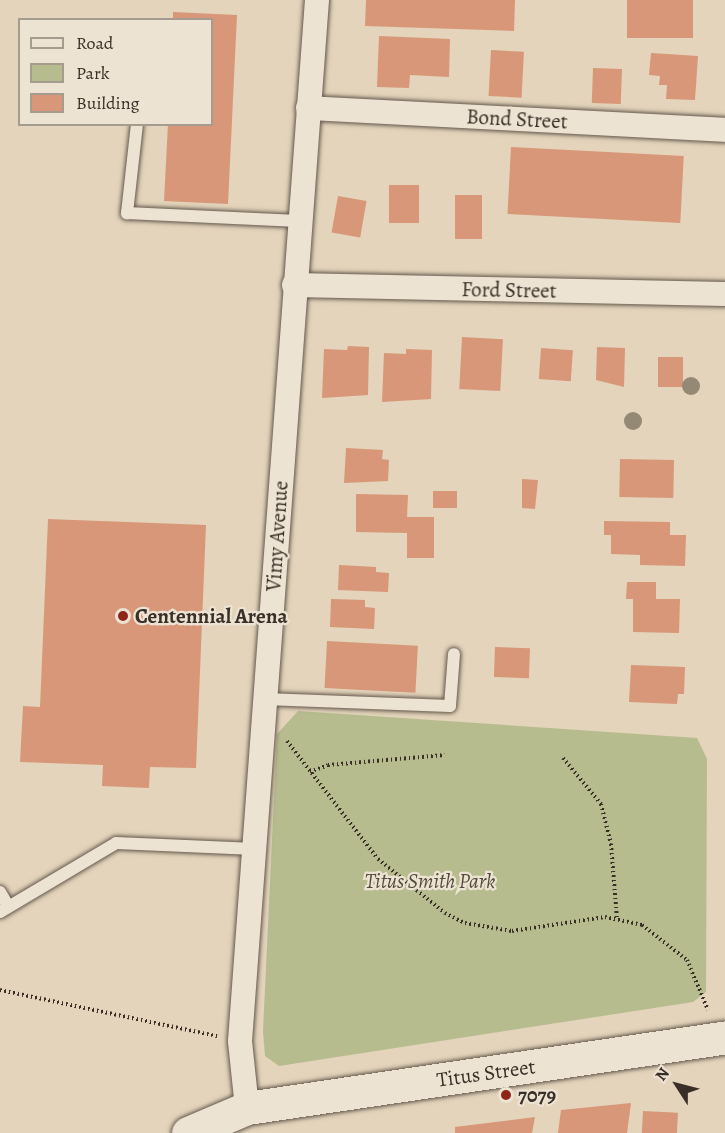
<!DOCTYPE html>
<style>
body{margin:0}
#map{position:relative;width:725px;height:1133px;overflow:hidden;background:#e3d4bb;font-family:Alegreya,serif}
div>[style]{position:absolute}
.green>*{inset:0;background:#b6bc8e}
.building>*{inset:0;background:#d89778;transform-origin:0 0}
.path>*{height:4px;margin-top:-2px;transform-origin:0;background:repeating-linear-gradient(90deg,#3a2f27 0 1.5px,transparent 0 4.5px)}
.roads{filter:drop-shadow(0 0 2px #64584c) drop-shadow(0 0 2px #64584c)}
.lane>*{height:12px;margin:-6px;padding:0 6px;transform-origin:6px;border-radius:6px;background:#ede3d3}
.street>*{height:24px;margin:-12px;padding:0 12px;transform-origin:12px;border-radius:12px;background:#ede3d3}
.secondary>*{height:33px;margin:-16.5px;padding:0 16.5px;transform-origin:16.5px;border-radius:16.5px;background:#ede3d3}
.trees>*{width:18px;height:18px;margin:-9px;border-radius:50%;background:#948975}
.dots>*{width:16px;height:16px;translate:-50% -50%;box-sizing:border-box;border:3px solid #ede3d3;border-radius:50%}
span{translate:-50% -50%;white-space:nowrap;text-align:center;line-height:1.15;-webkit-text-stroke:4.5px #ede3d3;paint-order:stroke}
.street-label{font-size:21px;color:#3a2f27}
.poi-label{font-size:21px;color:#3a2f27;font-weight:700}
.left{translate:0 -50%;text-align:left}
.park-label{font-size:21px;color:#534b3c;font-style:italic}
.legend{position:absolute;left:18px;top:18px;width:195px;height:108px;box-sizing:border-box;background:#ede3d3;border:2px solid #a59b8e;margin:0;padding:8px 10px;list-style:none;font-size:18px;color:#3a2f27}
.legend li{display:flex;align-items:center;gap:12px;height:30px}
.legend b{width:30px;border:2px solid #a59b8e}
.north{position:absolute;left:647px;top:1055px;width:60px;height:60px;-webkit-text-stroke:4px #ede3d3;paint-order:stroke;rotate:306deg;font-size:16px;font-weight:700;line-height:24px;text-align:center;color:#3a2f27}
.north::after{content:'';display:block;margin:auto;width:21px;height:27px;background:#3a2f27;clip-path:polygon(50% 0,100% 100%,50% 72%,0 100%)}
</style>
<div id="map">
<div class="green">
<i style="clip-path:polygon(298px 711px,697px 738px,707px 759px,706px 992px,693px 1002px,279px 1066px,265px 1056px,263px 1031px,277px 734px)"></i>
</div>
<div class="building">
<i style="clip-path:polygon(366px 0,515px 0,514px 31px,365px 26px)"></i>
<i style="left:627px;top:0;width:66px;height:38px"></i>
<i style="clip-path:polygon(173px 12px,237px 15px,228px 204px,164px 201px,168px 124px,212px 124px,212px 20px,173px 20px)"></i>
<i style="clip-path:polygon(379px 36px,450px 39px,449px 77px,410px 75px,409px 88px,377px 87px)"></i>
<i style="left:491px;top:50px;width:33px;height:46px;rotate:3deg"></i>
<i style="clip-path:polygon(651px 53px,698px 56px,695px 100px,666px 99px,667px 85px,659px 85px,660px 76px,649px 75px)"></i>
<i style="left:593px;top:68px;width:29px;height:35px;rotate:2deg"></i>
<i style="left:511px;top:147px;width:173px;height:67px;rotate:3deg"></i>
<i style="left:389px;top:185px;width:30px;height:38px"></i>
<i style="left:455px;top:195px;width:27px;height:44px"></i>
<i style="left:338px;top:196px;width:29px;height:37px;rotate:10deg"></i>
<i style="left:462px;top:337px;width:41px;height:52px;rotate:3deg"></i>
<i style="clip-path:polygon(348px 346px,369px 347px,368px 395px,322px 398px,324px 349px,347px 350px)"></i>
<i style="clip-path:polygon(597px 347px,625px 348px,624px 387px,596px 380px)"></i>
<i style="left:541px;top:348px;width:32px;height:31px;rotate:4deg"></i>
<i style="clip-path:polygon(406px 349px,432px 350px,431px 399px,382px 402px,384px 353px,406px 354px)"></i>
<i style="left:658px;top:357px;width:25px;height:30px"></i>
<i style="clip-path:polygon(346px 448px,383px 450px,382px 459px,389px 460px,388px 481px,344px 483px)"></i>
<i style="left:620px;top:459px;width:54px;height:38px;rotate:1deg"></i>
<i style="clip-path:polygon(522px 479px,538px 480px,535px 509px,522px 508px)"></i>
<i style="left:433px;top:491px;width:24px;height:17px"></i>
<i style="clip-path:polygon(356px 494px,408px 495px,407px 517px,434px 517px,434px 558px,407px 558px,407px 533px,356px 532px)"></i>
<i style="clip-path:polygon(48px 519px,206px 525px,196px 768px,150px 767px,149px 788px,102px 786px,103px 765px,20px 762px,23px 706px,40px 707px)"></i>
<i style="clip-path:polygon(604px 521px,670px 522px,670px 535px,686px 535px,685px 566px,640px 565px,640px 555px,611px 554px,611px 535px,604px 535px)"></i>
<i style="clip-path:polygon(339px 565px,376px 567px,376px 572px,389px 573px,388px 592px,338px 590px)"></i>
<i style="clip-path:polygon(627px 582px,656px 582px,656px 599px,680px 599px,679px 633px,633px 632px,633px 599px,626px 599px)"></i>
<i style="clip-path:polygon(331px 599px,365px 600px,365px 607px,375px 608px,374px 629px,330px 627px)"></i>
<i style="left:327px;top:641px;width:91px;height:47px;rotate:3deg"></i>
<i style="left:495px;top:647px;width:35px;height:30px;rotate:2deg"></i>
<i style="clip-path:polygon(631px 665px,685px 667px,684px 694px,678px 694px,677px 704px,629px 702px)"></i>
<i style="clip-path:polygon(631px 1103px,627px 1133px,558px 1133px,561px 1110px)"></i>
<i style="left:643px;top:1111px;width:35px;height:22px;rotate:3deg"></i>
<i style="clip-path:polygon(535px 1117px,532px 1133px,455px 1133px,455px 1127px)"></i>
</div>
<div class="path">
<i style="left:287px;top:741px;width:149px;rotate:52.4deg"></i>
<i style="left:378px;top:859px;width:86px;rotate:38.9deg"></i>
<i style="left:445px;top:913px;width:22px;rotate:27deg"></i>
<i style="left:465px;top:923px;width:48px;rotate:9.7deg"></i>
<i style="left:512px;top:931px;width:94px;rotate:-8.6deg"></i>
<i style="left:605px;top:917px;width:38px;rotate:12deg"></i>
<i style="left:642px;top:925px;width:57px;rotate:37.9deg"></i>
<i style="left:687px;top:960px;width:54px;rotate:67.2deg"></i>
<i style="left:563px;top:758px;width:60px;rotate:50.4deg"></i>
<i style="left:601px;top:804px;width:41px;rotate:76deg"></i>
<i style="left:611px;top:844px;width:74px;rotate:85.4deg"></i>
<i style="left:310px;top:772px;width:19px;rotate:-21deg"></i>
<i style="left:328px;top:765px;width:117px;rotate:-4.9deg"></i>
<i style="left:0;top:990px;width:222px;rotate:12deg"></i>
</div>
<div class="roads">
<div class="lane">
<i style="left:137px;top:124px;width:90px;rotate:96.4deg"></i>
<i style="left:127px;top:213px;width:171px;rotate:2.7deg"></i>
<i style="left:265px;top:699px;width:185px;rotate:2.2deg"></i>
<i style="left:450px;top:706px;width:52px;rotate:-85.6deg"></i>
<i style="left:0;top:892px;width:16px;rotate:60deg"></i>
<i style="left:0;top:912px;width:135px;rotate:-30.7deg"></i>
<i style="left:116px;top:843px;width:139px;rotate:2.5deg"></i>
</div>
<div class="street">
<i style="left:308px;top:108px;width:418px;rotate:3deg"></i>
<i style="left:294px;top:285px;width:431px;rotate:1.2deg"></i>
<i style="left:247px;top:1108px;width:67px;rotate:-96deg"></i>
<i style="left:240px;top:1041px;width:1044px;rotate:-85.77deg"></i>
</div>
<div class="secondary">
<i style="left:188px;top:1133px;width:64px;rotate:-23deg"></i>
<i style="left:247px;top:1108px;width:483px;rotate:-8.4deg"></i>
</div>
</div>
<div class="trees">
<i style="left:691px;top:386px"></i>
<i style="left:633px;top:421px"></i>
</div>
<div class="dots">
<i style="left:123px;top:616px;background:#8f2418"></i>
<i style="left:506px;top:1095px;background:#8f2418"></i>
</div>
<div class="street-label">
<span style="left:517px;top:119px;rotate:3deg">Bond Street</span>
<span style="left:509px;top:290px;rotate:1deg">Ford Street</span>
<span style="left:277px;top:536px;rotate:-86deg">Vimy Avenue</span>
<span style="left:486px;top:1073px;rotate:-8deg">Titus Street</span>
</div>
<div class="poi-label">
<span class="left" style="left:135px;top:616px">Centennial Arena</span>
<span class="left" style="left:518px;top:1095px">7079</span>
</div>
<div class="park-label">
<span style="left:430px;top:881px">Titus Smith Park</span>
</div>
<ul class="legend">
<li><b style="height:8px;background:#ede3d3"></b>Road</li>
<li><b style="height:16px;background:#b6bc8e"></b>Park</li>
<li><b style="height:16px;background:#d89778"></b>Building</li>
</ul>
<div class="north">N</div>
</div>
